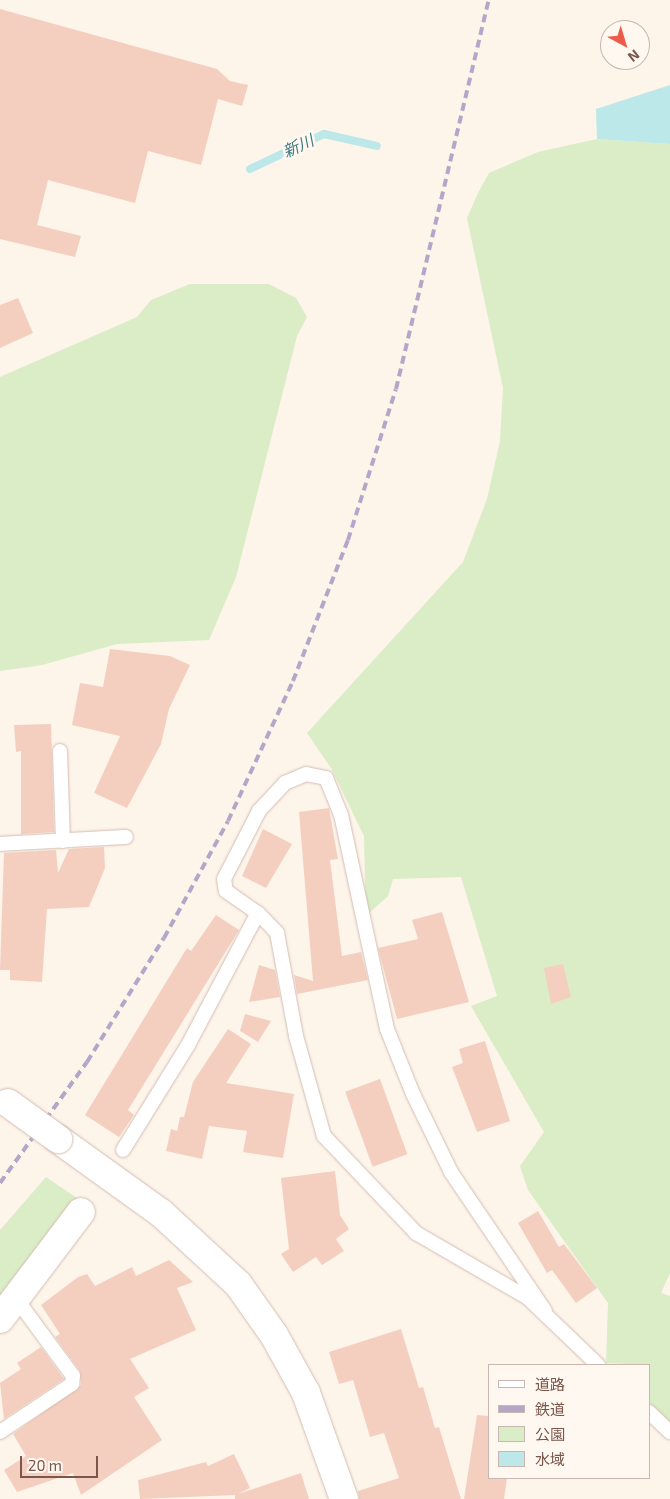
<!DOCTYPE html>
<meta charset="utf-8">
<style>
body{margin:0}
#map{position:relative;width:670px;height:1499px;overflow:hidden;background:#fdf4ea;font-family:"Exo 2","Noto Sans JP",sans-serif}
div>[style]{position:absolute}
.green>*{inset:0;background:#daedc6}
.water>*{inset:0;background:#bce8e9}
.stream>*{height:8px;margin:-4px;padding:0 4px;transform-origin:4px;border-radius:4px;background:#bce8e9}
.building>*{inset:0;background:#f4cfc0;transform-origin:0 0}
.roads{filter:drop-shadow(0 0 1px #d4bcb1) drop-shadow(0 0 1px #d4bcb1)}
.service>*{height:14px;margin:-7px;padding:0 7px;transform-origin:7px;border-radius:7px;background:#fff}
.minor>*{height:28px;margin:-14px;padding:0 14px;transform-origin:14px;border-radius:14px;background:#fff}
.tertiary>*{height:28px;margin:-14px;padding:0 14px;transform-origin:14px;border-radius:14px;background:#fff}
.rail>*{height:4px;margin-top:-2px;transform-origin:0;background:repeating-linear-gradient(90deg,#b5a6c9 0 8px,transparent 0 13px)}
.bridges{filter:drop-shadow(0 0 1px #d4bcb1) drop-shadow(0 0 1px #d4bcb1)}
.tertiary-bridge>*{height:28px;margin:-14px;padding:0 14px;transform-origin:14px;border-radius:14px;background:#fff}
span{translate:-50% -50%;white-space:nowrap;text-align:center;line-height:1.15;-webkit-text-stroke:5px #fff8f1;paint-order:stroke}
.water-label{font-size:16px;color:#3d7c80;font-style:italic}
.legend{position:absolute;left:488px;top:1364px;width:162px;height:115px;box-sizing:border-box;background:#fff8f1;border:1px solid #cab7af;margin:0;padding:6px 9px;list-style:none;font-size:15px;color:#7a564b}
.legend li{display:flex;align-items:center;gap:10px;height:25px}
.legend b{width:25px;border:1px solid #cab7af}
.north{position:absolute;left:600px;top:20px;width:50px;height:50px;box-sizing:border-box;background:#fff8f1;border:1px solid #cab7af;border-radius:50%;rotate:141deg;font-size:14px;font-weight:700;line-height:20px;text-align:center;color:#7a564b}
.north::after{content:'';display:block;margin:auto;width:18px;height:22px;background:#ec5c4a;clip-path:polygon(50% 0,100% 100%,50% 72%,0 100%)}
.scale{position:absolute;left:20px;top:1456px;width:78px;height:22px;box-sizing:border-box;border:2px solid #7a564b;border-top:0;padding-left:6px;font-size:15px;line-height:18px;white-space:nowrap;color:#7a564b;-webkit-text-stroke:4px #fff8f1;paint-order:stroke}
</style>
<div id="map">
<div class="green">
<i style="clip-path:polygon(597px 139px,670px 144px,670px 1273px,661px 1293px,670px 1296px,670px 1424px,649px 1404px,649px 1365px,606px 1363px,608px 1303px,528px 1190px,520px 1166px,544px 1132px,471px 1006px,497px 996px,461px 877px,393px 879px,388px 896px,366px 916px,364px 836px,331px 768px,307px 733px,463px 562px,487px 499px,500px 441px,503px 388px,467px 218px,478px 193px,489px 173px,538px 152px)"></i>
<i style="clip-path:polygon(190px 284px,269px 284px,296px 298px,307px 317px,297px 336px,236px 577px,209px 640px,117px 644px,42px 665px,0 671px,0 377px,137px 317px,151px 300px)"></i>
<i style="clip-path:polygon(46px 1177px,77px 1198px,0 1304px,0 1230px)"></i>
</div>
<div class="water">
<i style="clip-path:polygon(670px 85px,670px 144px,597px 139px,596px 109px)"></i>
</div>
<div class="stream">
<i style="left:250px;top:169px;width:82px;rotate:-25.3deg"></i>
<i style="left:324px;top:134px;width:54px;rotate:12.8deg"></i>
</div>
<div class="building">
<i style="clip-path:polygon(0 9px,217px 69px,230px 81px,248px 85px,242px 106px,218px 99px,201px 165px,148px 151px,135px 203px,48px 180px,37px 225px,81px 236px,75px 257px,0 239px)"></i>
<i style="clip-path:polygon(18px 298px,33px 333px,0 348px,0 305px)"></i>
<i style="clip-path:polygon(110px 649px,170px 656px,190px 665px,169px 709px,161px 744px,127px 808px,94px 793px,120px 736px,72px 725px,80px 683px,103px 687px)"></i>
<i style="clip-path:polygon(51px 724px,54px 832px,21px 834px,21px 751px,16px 752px,14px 725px)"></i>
<i style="clip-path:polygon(329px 808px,338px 859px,330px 860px,342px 956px,361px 952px,368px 980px,297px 994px,294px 975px,313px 981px,299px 812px)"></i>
<i style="clip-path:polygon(263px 829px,292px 844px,266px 888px,242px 876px)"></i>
<i style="clip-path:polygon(104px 847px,105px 868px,89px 907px,47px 909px,42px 982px,10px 980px,10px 970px,0 970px,4px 853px,56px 850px,58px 873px,69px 849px)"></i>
<i style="clip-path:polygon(442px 912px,469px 1002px,397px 1019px,378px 948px,418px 939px,412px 920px)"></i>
<i style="clip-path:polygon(216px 915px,239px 930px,128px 1110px,134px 1115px,119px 1137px,85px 1115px,187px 948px,191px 951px)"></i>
<i style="clip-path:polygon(563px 964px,571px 997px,551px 1004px,544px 968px)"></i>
<i style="clip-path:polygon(259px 965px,275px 970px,280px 997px,249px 1002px)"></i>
<i style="clip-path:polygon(245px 1014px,271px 1021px,258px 1042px,240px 1031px)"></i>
<i style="clip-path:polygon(228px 1029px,251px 1044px,226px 1083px,294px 1094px,283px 1158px,243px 1152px,247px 1131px,209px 1126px,202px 1159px,166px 1151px,171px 1129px,177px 1131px,180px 1117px,184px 1117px,193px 1082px)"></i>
<i style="clip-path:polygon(485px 1041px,510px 1121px,477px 1132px,452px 1067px,463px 1063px,459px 1049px)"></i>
<i style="left:380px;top:1079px;width:80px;height:37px;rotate:70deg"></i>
<i style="clip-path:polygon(335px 1171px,340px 1215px,349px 1229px,336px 1239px,344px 1251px,322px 1265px,316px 1257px,293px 1272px,281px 1254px,289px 1249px,281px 1178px)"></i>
<i style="clip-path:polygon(538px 1211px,559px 1247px,564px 1244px,597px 1288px,576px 1303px,552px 1270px,547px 1273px,518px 1223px)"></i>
<i style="clip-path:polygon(169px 1260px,193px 1282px,177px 1288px,196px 1330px,130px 1359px,149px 1388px,134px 1397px,162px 1440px,81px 1495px,73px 1473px,17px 1492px,4px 1470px,26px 1456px,13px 1434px,81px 1385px,80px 1371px,55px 1337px,60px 1334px,41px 1305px,78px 1277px,87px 1274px,95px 1286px,132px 1267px,136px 1276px)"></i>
<i style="clip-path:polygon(401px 1329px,419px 1388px,423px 1387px,435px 1428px,439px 1427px,461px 1499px,359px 1499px,358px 1491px,399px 1478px,384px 1433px,370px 1437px,353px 1380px,339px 1384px,329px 1352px)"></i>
<i style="clip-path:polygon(41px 1347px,64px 1379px,4px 1419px,0 1383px,21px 1369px,17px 1363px)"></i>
<i style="clip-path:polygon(477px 1415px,489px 1416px,489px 1478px,507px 1478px,504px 1499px,464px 1499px)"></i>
<i style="clip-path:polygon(234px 1454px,250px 1488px,238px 1494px,301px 1473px,309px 1499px,235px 1499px,235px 1495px,140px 1499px,138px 1480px,206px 1462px,208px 1466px)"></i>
</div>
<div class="roads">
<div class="service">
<i style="left:60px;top:751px;width:90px;rotate:88.1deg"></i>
<i style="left:0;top:844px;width:126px;rotate:-3.2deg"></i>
<i style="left:123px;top:1150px;width:123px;rotate:-58.2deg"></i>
<i style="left:188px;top:1045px;width:149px;rotate:-62.1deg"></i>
<i style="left:545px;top:1311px;width:168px;rotate:-124.1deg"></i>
<i style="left:451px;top:1172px;width:87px;rotate:-116deg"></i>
<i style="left:413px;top:1094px;width:70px;rotate:-111.8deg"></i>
<i style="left:387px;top:1029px;width:219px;rotate:-102.1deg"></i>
<i style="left:341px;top:815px;width:40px;rotate:-112deg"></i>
<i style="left:326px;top:778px;width:20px;rotate:-169deg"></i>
<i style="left:306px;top:774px;width:23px;rotate:157deg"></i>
<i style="left:285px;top:783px;width:38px;rotate:133deg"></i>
<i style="left:259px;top:811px;width:76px;rotate:117.2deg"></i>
<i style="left:224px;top:879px;width:12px;rotate:81deg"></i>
<i style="left:226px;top:891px;width:39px;rotate:35deg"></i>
<i style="left:258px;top:913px;width:28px;rotate:46deg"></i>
<i style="left:277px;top:933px;width:105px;rotate:79.5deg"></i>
<i style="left:296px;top:1036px;width:104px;rotate:74.4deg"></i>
<i style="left:324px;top:1136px;width:134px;rotate:46.5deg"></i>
<i style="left:416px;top:1233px;width:129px;rotate:30.1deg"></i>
<i style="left:528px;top:1298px;width:97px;rotate:43.7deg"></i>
<i style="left:649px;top:1412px;width:29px;rotate:44deg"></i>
<i style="left:0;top:1432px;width:87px;rotate:-33.7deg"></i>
<i style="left:72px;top:1384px;width:8px;rotate:-83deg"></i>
<i style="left:73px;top:1376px;width:98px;rotate:-126.3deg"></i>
</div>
<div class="minor">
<i style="left:0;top:1319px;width:134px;rotate:-52.9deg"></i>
</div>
<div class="tertiary">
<i style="left:58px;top:1139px;width:127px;rotate:35.7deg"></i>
<i style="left:161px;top:1213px;width:105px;rotate:42.7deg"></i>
<i style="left:238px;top:1284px;width:62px;rotate:54.8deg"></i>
<i style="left:274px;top:1335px;width:66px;rotate:61.1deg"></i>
<i style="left:306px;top:1393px;width:113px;rotate:70.3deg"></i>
</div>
</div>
<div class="rail">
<i style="left:0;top:1183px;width:149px;rotate:-54.3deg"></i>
<i style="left:87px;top:1062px;width:146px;rotate:-58.2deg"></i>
<i style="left:164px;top:938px;width:133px;rotate:-61.3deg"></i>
<i style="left:228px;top:821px;width:154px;rotate:-65.1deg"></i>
<i style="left:293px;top:681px;width:151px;rotate:-68.7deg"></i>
<i style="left:348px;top:540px;width:158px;rotate:-72.4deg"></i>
<i style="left:396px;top:389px;width:400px;rotate:-76.6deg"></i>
</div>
<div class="bridges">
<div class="tertiary-bridge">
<i style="left:8px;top:1103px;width:62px;rotate:35.8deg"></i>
</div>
</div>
<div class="water-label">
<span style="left:298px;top:146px;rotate:-25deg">新川</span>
</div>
<ul class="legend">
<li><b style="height:6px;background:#fff"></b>道路</li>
<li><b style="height:6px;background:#b5a6c9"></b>鉄道</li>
<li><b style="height:14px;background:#daedc6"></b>公園</li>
<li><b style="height:14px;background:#bce8e9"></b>水域</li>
</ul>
<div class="north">N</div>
<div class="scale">20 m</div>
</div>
